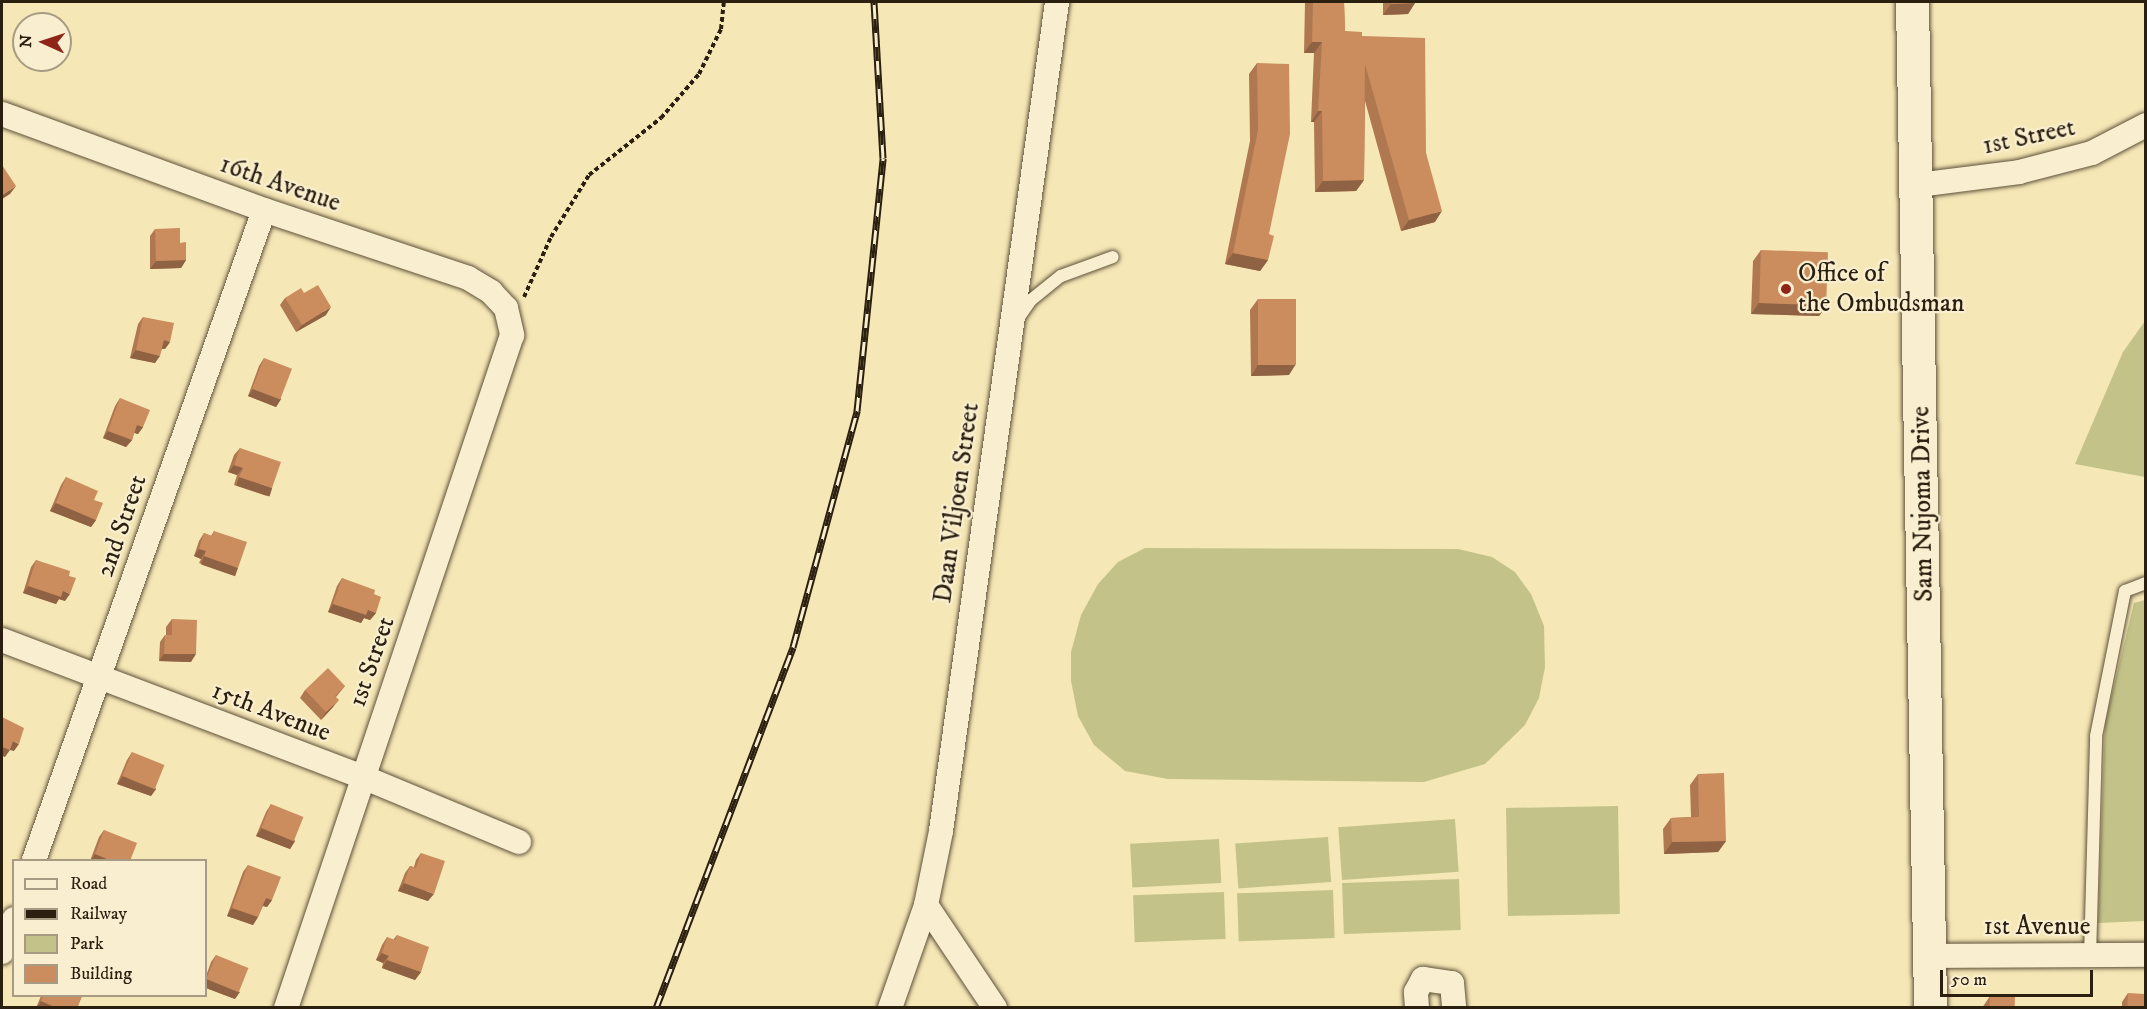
<!DOCTYPE html>
<style>
body{margin:0}
#map{position:relative;width:2147px;height:1009px;overflow:hidden;background:#f6e7b6;font-family:"IM FELL DW Pica",serif}
div>[style]{position:absolute}
.green>*{inset:0;background:#c3c389;transform-origin:0 0}
.path>*{height:4px;margin-top:-2px;transform-origin:0;background:repeating-linear-gradient(90deg,#2b1f10 0 4.5px,transparent 0 7.5px)}
.roads{filter:drop-shadow(0 0 2px #5e513a) drop-shadow(0 0 2px #5e513a)}
.service>*{height:12px;margin:-6px;padding:0 6px;transform-origin:6px;border-radius:6px;background:#f9efd0}
.minor>*{height:24px;margin:-12px;padding:0 12px;transform-origin:12px;border-radius:12px;background:#f9efd0}
.secondary>*{height:33px;margin:-16.5px;padding:0 16.5px;transform-origin:16.5px;border-radius:16.5px;background:#f9efd0}
.rail>*{height:7px;margin-top:-3.5px;transform-origin:0;background:repeating-linear-gradient(90deg,#f9efd0 0 14px,#2b1f10 0 28px);box-sizing:border-box;border-block:2px solid #2b1f10}
.wall>*{inset:0;background:#af7851}
.shaded-wall>*{inset:0;background:#8e6242;transform-origin:0 0}
.building>*{inset:0;background:#cb8c5e;transform-origin:0 0}
.dots>*{width:16px;height:16px;translate:-50% -50%;box-sizing:border-box;border:3px solid #f9efd0;border-radius:50%}
span{translate:-50% -50%;white-space:nowrap;text-align:center;line-height:1.15;-webkit-text-stroke:4.5px #f9efd0;paint-order:stroke}
.street-label{font-size:26px;color:#2b1f10}
.poi-label{font-size:26px;color:#2b1f10}
.left{translate:0 -50%;text-align:left}
.frame{position:absolute;inset:0;border:3px solid #2b1f10;pointer-events:none}
.legend{position:absolute;left:12px;top:859px;width:195px;height:138px;box-sizing:border-box;background:#f9efd0;border:2px solid #a79c83;margin:0;padding:8px 10px;list-style:none;font-size:18px;color:#2b1f10}
.legend li{display:flex;align-items:center;gap:12px;height:30px}
.legend b{width:30px;border:2px solid #a79c83}
.north{position:absolute;left:12px;top:12px;width:60px;height:60px;box-sizing:border-box;background:#f9efd0;border:2px solid #a79c83;border-radius:50%;rotate:273deg;font-size:16px;font-weight:700;line-height:24px;text-align:center;color:#2b1f10}
.north::after{content:'';display:block;margin:auto;width:21px;height:27px;background:#8f2418;clip-path:polygon(50% 0,100% 100%,50% 72%,0 100%)}
.scale{position:absolute;left:1940px;top:970px;width:153px;height:27px;box-sizing:border-box;border:3px solid #2b1f10;border-top:0;padding-left:8px;font-size:18px;line-height:21px;white-space:nowrap;color:#2b1f10;-webkit-text-stroke:4px #f9efd0;paint-order:stroke}
</style>
<div id="map">
<div class="green">
<i style="clip-path:polygon(2145px 321px,2145px 477px,2075px 464px,2123px 352px)"></i>
<i style="clip-path:polygon(1145px 548px,1458px 549px,1492px 557px,1515px 572px,1531px 594px,1544px 626px,1545px 667px,1539px 698px,1525px 725px,1485px 764px,1424px 782px,1168px 779px,1125px 771px,1094px 745px,1078px 716px,1071px 681px,1071px 652px,1081px 615px,1098px 584px,1118px 562px)"></i>
<i style="clip-path:polygon(2145px 600px,2145px 921px,2098px 923px,2105px 723px,2134px 603px)"></i>
<i style="left:1618px;top:806px;width:108px;height:112px;rotate:89deg"></i>
<i style="left:1455px;top:819px;width:53px;height:117px;rotate:86deg"></i>
<i style="left:1328px;top:837px;width:45px;height:93px;rotate:86deg"></i>
<i style="left:1219px;top:839px;width:44px;height:89px;rotate:87deg"></i>
<i style="left:1459px;top:879px;width:51px;height:117px;rotate:88deg"></i>
<i style="left:1333px;top:890px;width:48px;height:96px;rotate:88deg"></i>
<i style="left:1224px;top:892px;width:47px;height:91px;rotate:88deg"></i>
</div>
<div class="path">
<i style="left:524px;top:297px;width:66px;rotate:-65.8deg"></i>
<i style="left:551px;top:237px;width:73px;rotate:-58.5deg"></i>
<i style="left:589px;top:175px;width:92px;rotate:-38.4deg"></i>
<i style="left:661px;top:118px;width:58px;rotate:-49.2deg"></i>
<i style="left:699px;top:74px;width:50px;rotate:-63.9deg"></i>
<i style="left:721px;top:29px;width:27px;rotate:-84deg"></i>
</div>
<div class="roads">
<div class="service">
<i style="left:1017px;top:320px;width:24px;rotate:-55deg"></i>
<i style="left:1031px;top:300px;width:38px;rotate:-39deg"></i>
<i style="left:1061px;top:276px;width:55px;rotate:-20.1deg"></i>
<i style="left:2090px;top:957px;width:221px;rotate:-88.4deg"></i>
<i style="left:2096px;top:736px;width:148px;rotate:-78.7deg"></i>
<i style="left:2125px;top:591px;width:22px;rotate:-21deg"></i>
</div>
<div class="minor">
<i style="left:2px;top:114px;width:279px;rotate:20.1deg"></i>
<i style="left:264px;top:210px;width:215px;rotate:18.4deg"></i>
<i style="left:468px;top:278px;width:27px;rotate:31deg"></i>
<i style="left:491px;top:292px;width:22px;rotate:47deg"></i>
<i style="left:506px;top:308px;width:28px;rotate:77deg"></i>
<i style="left:512px;top:335px;width:710px;rotate:108.56deg"></i>
<i style="left:1918px;top:185px;width:102px;rotate:-7.3deg"></i>
<i style="left:2019px;top:172px;width:75px;rotate:-14.6deg"></i>
<i style="left:2092px;top:153px;width:61px;rotate:-27.4deg"></i>
<i style="left:2px;top:640px;width:386px;rotate:20.8deg"></i>
<i style="left:363px;top:777px;width:169px;rotate:22.6deg"></i>
<i style="left:34px;top:860px;width:689px;rotate:-70.51deg"></i>
<i style="left:926px;top:905px;width:124px;rotate:56.2deg"></i>
<i style="left:2px;top:952px;width:35px;rotate:-70deg"></i>
<i style="left:1929px;top:956px;width:217px;rotate:-0.3deg"></i>
<i style="left:890px;top:1008px;width:109px;rotate:-70.7deg"></i>
<i style="left:926px;top:905px;width:76px;rotate:-78.5deg"></i>
<i style="left:941px;top:831px;width:837px;rotate:-82.03deg"></i>
<i style="left:1417px;top:1008px;width:16px;rotate:-94deg"></i>
<i style="left:1416px;top:992px;width:15px;rotate:-62deg"></i>
<i style="left:1423px;top:979px;width:29px;rotate:8deg"></i>
<i style="left:1452px;top:983px;width:25px;rotate:85deg"></i>
</div>
<div class="secondary">
<i style="left:1912px;top:2px;width:1006px;rotate:88.97deg"></i>
</div>
</div>
<div class="rail">
<i style="left:656px;top:1008px;width:386px;rotate:-69.2deg"></i>
<i style="left:793px;top:647px;width:245px;rotate:-74.8deg"></i>
<i style="left:857px;top:411px;width:254px;rotate:-84.1deg"></i>
<i style="left:883px;top:158px;width:156px;rotate:-93.3deg"></i>
</div>
<div class="wall">
<i style="clip-path:polygon(1305px 2px,1344px 2px,1345px 31px,1362px 36px,1426px 153px,1435px 222px,1401px 231px,1365px 101px,1364px 180px,1356px 191px,1315px 192px,1314px 122px,1311px 122px,1314px 53px,1304px 53px)"></i>
<i style="clip-path:polygon(1383px 2px,1415px 2px,1415px 3px,1408px 14px,1383px 15px)"></i>
<i style="clip-path:polygon(1257px 63px,1269px 234px,1268px 260px,1260px 271px,1225px 264px,1250px 141px,1249px 74px)"></i>
<i style="clip-path:polygon(155px 229px,180px 243px,186px 260px,181px 268px,150px 269px,150px 236px)"></i>
<i style="clip-path:polygon(1761px 250px,1827px 305px,1819px 316px,1751px 314px,1753px 261px)"></i>
<i style="clip-path:polygon(304px 293px,326px 315px,296px 332px,280px 305px,285px 298px)"></i>
<i style="clip-path:polygon(1258px 299px,1289px 375px,1251px 376px,1250px 310px)"></i>
<i style="clip-path:polygon(143px 317px,170px 342px,165px 349px,162px 349px,155px 363px,130px 358px,138px 324px)"></i>
<i style="clip-path:polygon(264px 358px,281px 399px,276px 407px,248px 396px,259px 366px)"></i>
<i style="clip-path:polygon(120px 398px,143px 427px,138px 434px,134px 433px,132px 440px,126px 447px,103px 438px,115px 406px)"></i>
<i style="clip-path:polygon(240px 448px,267px 496px,234px 485px,237px 475px,228px 472px,234px 455px)"></i>
<i style="clip-path:polygon(66px 477px,94px 500px,96px 520px,91px 527px,50px 511px,61px 485px)"></i>
<i style="clip-path:polygon(214px 531px,238px 568px,233px 575px,199px 563px,201px 559px,194px 556px,199px 541px,204px 533px,211px 536px)"></i>
<i style="clip-path:polygon(36px 560px,69px 576px,65px 601px,59px 599px,56px 604px,23px 593px,31px 567px)"></i>
<i style="clip-path:polygon(342px 578px,374px 594px,376px 613px,370px 620px,364px 618px,361px 623px,328px 612px,337px 586px)"></i>
<i style="clip-path:polygon(172px 619px,191px 662px,159px 661px,160px 642px,165px 635px,166px 635px,166px 627px)"></i>
<i style="clip-path:polygon(345px 686px,336px 697px,333px 707px,321px 720px,300px 698px,305px 690px)"></i>
<i style="clip-path:polygon(132px 752px,156px 789px,151px 796px,117px 784px,127px 760px)"></i>
<i style="clip-path:polygon(1698px 774px,1726px 841px,1718px 852px,1664px 854px,1663px 829px,1671px 818px,1691px 817px,1690px 785px)"></i>
<i style="clip-path:polygon(271px 804px,295px 841px,290px 849px,256px 836px,266px 812px)"></i>
<i style="clip-path:polygon(104px 830px,130px 861px,90px 861px,99px 837px)"></i>
<i style="clip-path:polygon(421px 853px,428px 901px,398px 891px,405px 873px,410px 866px,414px 867px,416px 860px)"></i>
<i style="clip-path:polygon(248px 865px,272px 900px,267px 907px,263px 906px,258px 917px,253px 925px,227px 916px,243px 872px)"></i>
<i style="clip-path:polygon(397px 935px,421px 972px,415px 980px,382px 968px,383px 963px,376px 960px,382px 945px,387px 937px,393px 940px)"></i>
<i style="clip-path:polygon(216px 955px,235px 999px,206px 988px,206px 976px,211px 962px)"></i>
<i style="clip-path:polygon(2128px 993px,2145px 1008px,2122px 1008px,2122px 1002px)"></i>
<i style="clip-path:polygon(41px 996px,82px 996px,77px 1008px,36px 1008px)"></i>
<i style="clip-path:polygon(1990px 996px,2015px 1008px,1982px 1008px)"></i>
</div>
<div class="shaded-wall">
<i style="clip-path:polygon(1415px 3px,1408px 14px,1383px 15px,1391px 4px)"></i>
<i style="clip-path:polygon(1312px 42px,1322px 42px,1314px 53px,1304px 53px)"></i>
<i style="clip-path:polygon(1318px 111px,1322px 111px,1314px 122px,1311px 122px)"></i>
<i style="clip-path:polygon(1364px 180px,1356px 191px,1315px 192px,1323px 181px)"></i>
<i style="clip-path:polygon(16px 186px,10px 194px,2px 199px,2px 195px)"></i>
<i style="clip-path:polygon(1442px 211px,1435px 222px,1401px 231px,1409px 220px)"></i>
<i style="clip-path:polygon(1233px 253px,1268px 260px,1260px 271px,1225px 264px)"></i>
<i style="clip-path:polygon(186px 260px,181px 268px,150px 269px,156px 261px)"></i>
<i style="clip-path:polygon(1759px 303px,1827px 305px,1819px 316px,1751px 314px)"></i>
<i style="clip-path:polygon(331px 307px,326px 315px,296px 332px,302px 325px)"></i>
<i style="clip-path:polygon(164px 340px,170px 342px,165px 349px,159px 348px)"></i>
<i style="clip-path:polygon(136px 350px,160px 356px,155px 363px,130px 358px)"></i>
<i style="clip-path:polygon(1296px 364px,1289px 375px,1251px 376px,1258px 365px)"></i>
<i style="clip-path:polygon(253px 389px,281px 399px,276px 407px,248px 396px)"></i>
<i style="clip-path:polygon(137px 425px,143px 427px,138px 434px,132px 432px)"></i>
<i style="clip-path:polygon(108px 431px,132px 440px,126px 447px,103px 438px)"></i>
<i style="clip-path:polygon(234px 465px,243px 468px,237px 475px,228px 472px)"></i>
<i style="left:239px;top:477px;width:35px;height:9px;rotate:18deg"></i>
<i style="clip-path:polygon(56px 503px,96px 520px,91px 527px,50px 511px)"></i>
<i style="clip-path:polygon(199px 549px,206px 551px,201px 559px,194px 556px)"></i>
<i style="left:204px;top:556px;width:36px;height:9px;rotate:19deg"></i>
<i style="clip-path:polygon(28px 586px,63px 591px,70px 594px,65px 601px,59px 599px,56px 604px,23px 593px)"></i>
<i style="clip-path:polygon(333px 604px,368px 610px,376px 613px,370px 620px,364px 618px,361px 623px,328px 612px)"></i>
<i style="clip-path:polygon(164px 654px,196px 654px,191px 662px,159px 661px)"></i>
<i style="clip-path:polygon(339px 700px,333px 707px,321px 720px,326px 712px)"></i>
<i style="clip-path:polygon(13px 741px,19px 744px,14px 751px,10px 750px,5px 757px,2px 756px,2px 747px)"></i>
<i style="clip-path:polygon(123px 776px,156px 789px,151px 796px,117px 784px)"></i>
<i style="clip-path:polygon(262px 828px,295px 841px,290px 849px,256px 836px)"></i>
<i style="clip-path:polygon(1726px 841px,1718px 852px,1664px 854px,1672px 842px)"></i>
<i style="clip-path:polygon(95px 854px,112px 861px,90px 861px)"></i>
<i style="clip-path:polygon(404px 883px,434px 894px,428px 901px,398px 891px)"></i>
<i style="clip-path:polygon(266px 898px,272px 900px,267px 907px,260px 905px)"></i>
<i style="clip-path:polygon(232px 908px,258px 917px,253px 925px,227px 916px)"></i>
<i style="clip-path:polygon(382px 953px,389px 956px,383px 963px,376px 960px)"></i>
<i style="clip-path:polygon(387px 960px,421px 972px,415px 980px,382px 968px)"></i>
<i style="clip-path:polygon(207px 979px,240px 992px,235px 999px,206px 988px,206px 981px)"></i>
<i style="clip-path:polygon(41px 1001px,57px 1008px,37px 1008px)"></i>
</div>
<div class="building">
<i style="clip-path:polygon(1313px 2px,1344px 2px,1345px 31px,1362px 32px,1362px 36px,1425px 38px,1426px 153px,1442px 211px,1409px 220px,1365px 64px,1364px 180px,1323px 181px,1322px 111px,1318px 111px,1322px 42px,1312px 42px)"></i>
<i style="clip-path:polygon(1391px 2px,1415px 2px,1415px 3px,1391px 4px)"></i>
<i style="clip-path:polygon(1257px 63px,1289px 64px,1290px 134px,1269px 234px,1274px 236px,1268px 260px,1233px 253px,1258px 130px)"></i>
<i style="clip-path:polygon(2px 165px,16px 186px,2px 195px)"></i>
<i style="clip-path:polygon(180px 228px,180px 243px,186px 242px,186px 260px,156px 261px,155px 229px)"></i>
<i style="left:1761px;top:250px;width:67px;height:53px;rotate:2deg"></i>
<i style="clip-path:polygon(318px 285px,331px 307px,302px 325px,285px 298px,301px 288px,304px 293px)"></i>
<i style="left:1258px;top:299px;width:38px;height:66px"></i>
<i style="clip-path:polygon(143px 317px,174px 323px,170px 342px,164px 340px,160px 356px,136px 350px)"></i>
<i style="left:264px;top:358px;width:30px;height:33px;rotate:21deg"></i>
<i style="clip-path:polygon(120px 398px,150px 410px,143px 427px,137px 425px,132px 440px,108px 431px)"></i>
<i style="clip-path:polygon(240px 448px,281px 462px,272px 488px,239px 477px,243px 468px,234px 465px)"></i>
<i style="clip-path:polygon(66px 477px,98px 491px,94px 500px,103px 503px,96px 520px,56px 503px)"></i>
<i style="clip-path:polygon(214px 531px,247px 542px,238px 568px,204px 556px,206px 551px,199px 549px,204px 533px,212px 536px)"></i>
<i style="clip-path:polygon(36px 560px,70px 571px,69px 576px,76px 578px,70px 594px,63px 591px,61px 597px,28px 586px)"></i>
<i style="clip-path:polygon(342px 578px,375px 590px,374px 594px,381px 597px,376px 613px,368px 610px,366px 615px,333px 604px)"></i>
<i style="clip-path:polygon(172px 619px,197px 620px,196px 654px,164px 654px,165px 635px,172px 635px)"></i>
<i style="clip-path:polygon(328px 668px,345px 686px,335px 696px,339px 700px,326px 712px,305px 690px)"></i>
<i style="clip-path:polygon(2px 717px,24px 728px,19px 744px,13px 741px,10px 750px,2px 747px)"></i>
<i style="left:132px;top:752px;width:35px;height:26px;rotate:22deg"></i>
<i style="clip-path:polygon(1724px 773px,1726px 841px,1672px 842px,1671px 818px,1699px 817px,1698px 774px)"></i>
<i style="left:271px;top:804px;width:35px;height:26px;rotate:22deg"></i>
<i style="clip-path:polygon(104px 830px,137px 843px,130px 861px,112px 861px,95px 854px)"></i>
<i style="clip-path:polygon(421px 853px,445px 861px,434px 894px,404px 883px,410px 866px,416px 868px)"></i>
<i style="clip-path:polygon(248px 865px,281px 877px,272px 900px,266px 898px,258px 917px,232px 908px)"></i>
<i style="clip-path:polygon(397px 935px,429px 947px,421px 972px,387px 960px,389px 956px,382px 953px,387px 937px,395px 940px)"></i>
<i style="left:216px;top:955px;width:35px;height:26px;rotate:22deg"></i>
<i style="left:2128px;top:993px;width:17px;height:15px;rotate:3deg"></i>
<i style="clip-path:polygon(43px 996px,82px 996px,77px 1008px,57px 1008px,41px 1001px)"></i>
<i style="left:1990px;top:996px;width:25px;height:12px;rotate:2deg"></i>
</div>
<div class="dots">
<i style="left:1786px;top:289px;background:#8f2418"></i>
</div>
<div class="street-label">
<span style="left:2029px;top:137px;rotate:-12deg">1st Street</span>
<span style="left:280px;top:184px;rotate:19deg">16th Avenue</span>
<span style="left:957px;top:503px;rotate:-82deg">Daan Viljoen Street</span>
<span style="left:1923px;top:504px;rotate:-91deg">Sam Nujoma Drive</span>
<span style="left:122px;top:526px;rotate:-71deg">2nd Street</span>
<span style="left:372px;top:662px;rotate:-71deg">1st Street</span>
<span style="left:271px;top:712px;rotate:21deg">15th Avenue</span>
<span style="left:2037px;top:927px">1st Avenue</span>
</div>
<div class="poi-label">
<span class="left" style="left:1798px;top:289px">Office of<br>the Ombudsman</span>
</div>
<div class="frame"></div>
<ul class="legend">
<li><b style="height:8px;background:#f9efd0"></b>Road</li>
<li><b style="height:8px;background:#2b1f10"></b>Railway</li>
<li><b style="height:16px;background:#c3c389"></b>Park</li>
<li><b style="height:16px;background:#cb8c5e"></b>Building</li>
</ul>
<div class="north">N</div>
<div class="scale">50 m</div>
</div>
